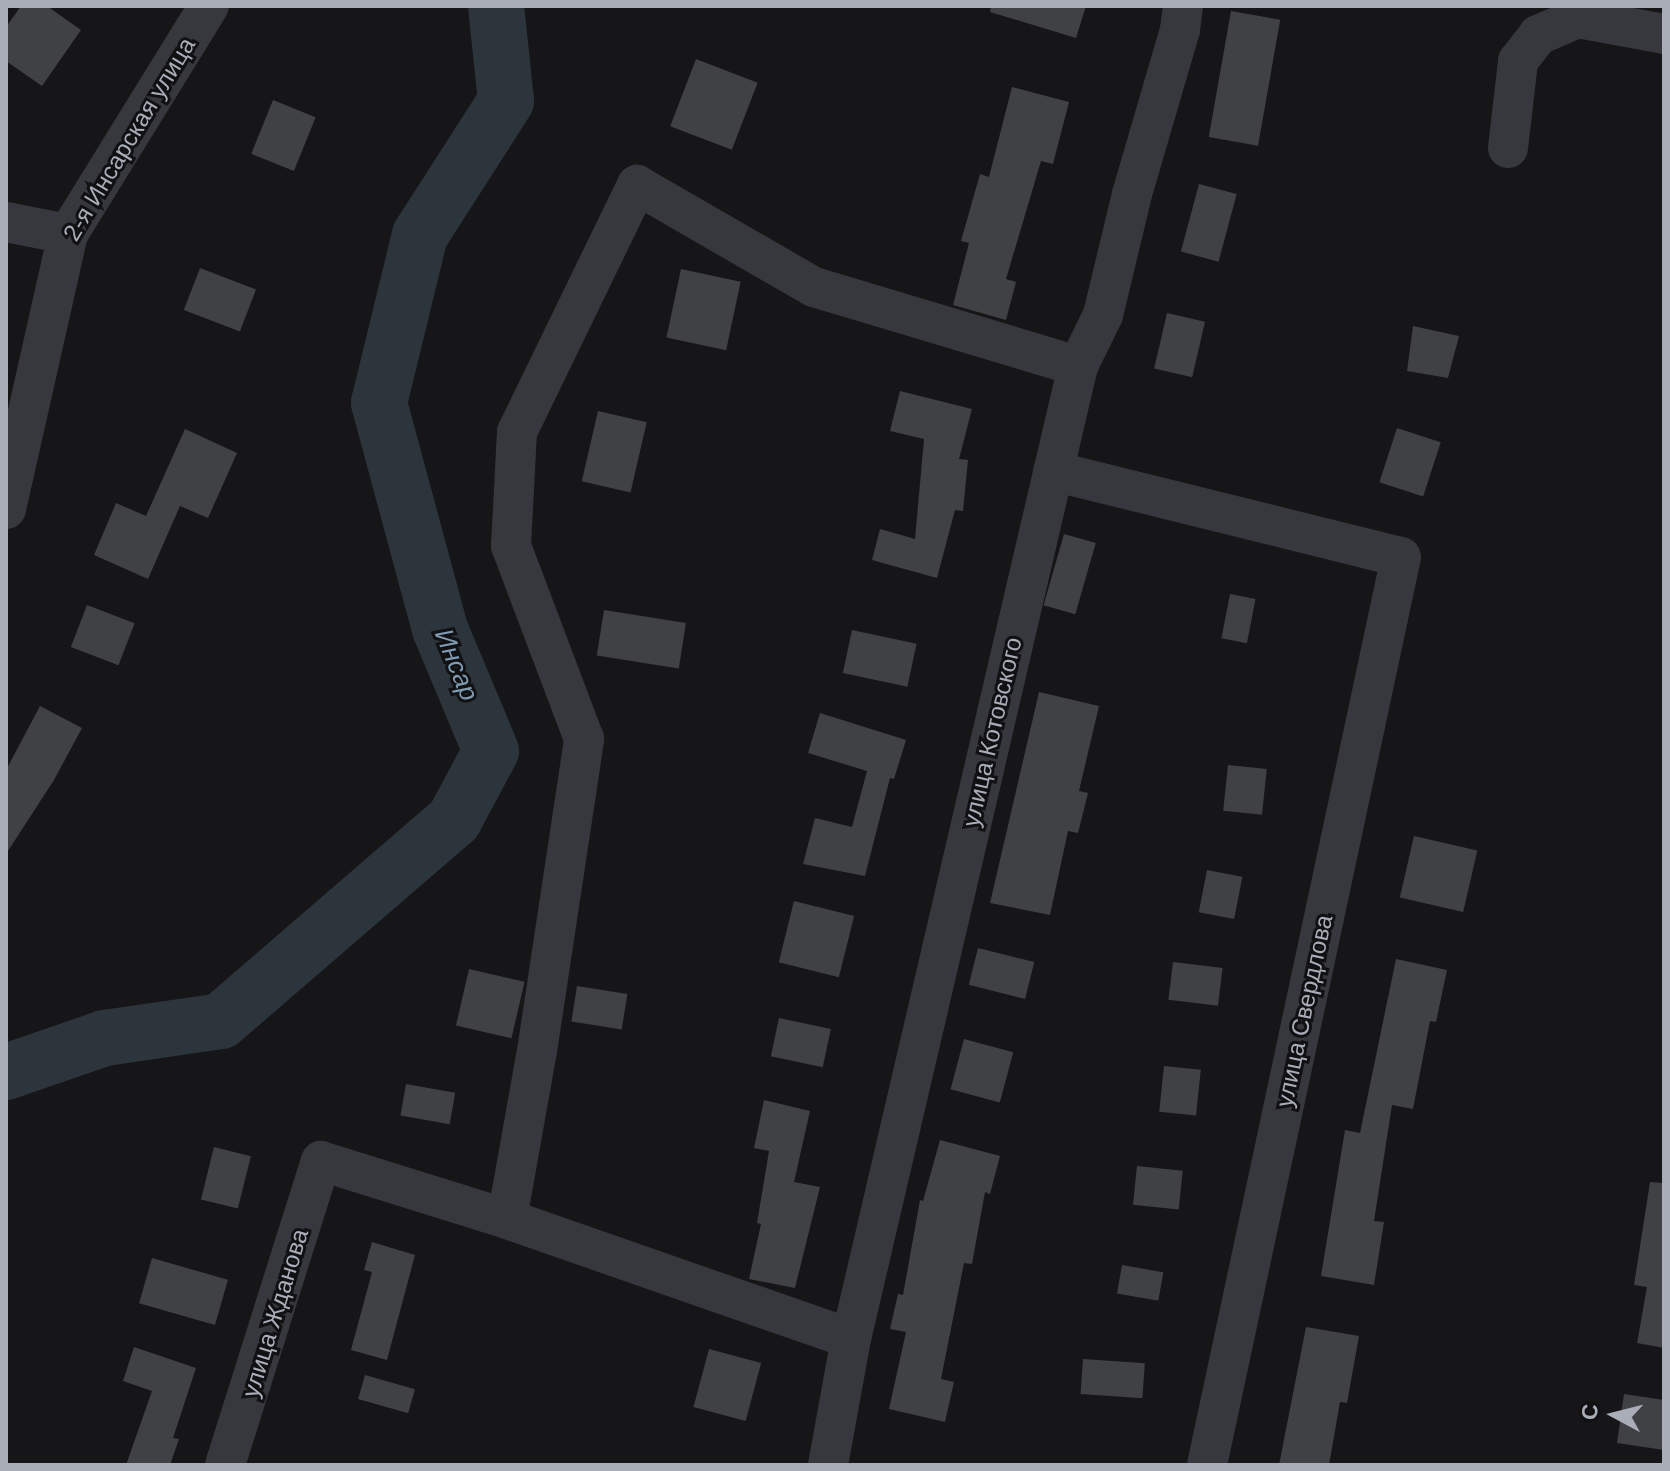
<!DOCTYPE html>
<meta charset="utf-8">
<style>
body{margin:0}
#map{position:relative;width:1670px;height:1471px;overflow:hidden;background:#161618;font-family:Arial,sans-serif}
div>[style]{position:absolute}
.river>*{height:56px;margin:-28px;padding:0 28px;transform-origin:28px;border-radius:28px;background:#2c353c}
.building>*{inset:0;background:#404145;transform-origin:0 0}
.minor>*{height:40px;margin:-20px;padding:0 20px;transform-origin:20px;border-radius:20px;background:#37383d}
span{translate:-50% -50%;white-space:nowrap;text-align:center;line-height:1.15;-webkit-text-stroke:6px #111113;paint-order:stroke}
.street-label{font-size:24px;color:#a8adb8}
.water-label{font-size:26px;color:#7f9bb3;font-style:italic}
.frame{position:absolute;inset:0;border:8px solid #a8adb8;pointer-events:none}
.north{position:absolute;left:1574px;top:1375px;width:80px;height:80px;-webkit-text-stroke:6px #111113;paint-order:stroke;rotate:277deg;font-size:22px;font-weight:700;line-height:32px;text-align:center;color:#a8adb8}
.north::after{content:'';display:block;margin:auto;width:28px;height:36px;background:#a8adb8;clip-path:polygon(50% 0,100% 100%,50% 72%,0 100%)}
</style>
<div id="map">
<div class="river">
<i style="left:6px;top:1072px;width:105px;rotate:-19deg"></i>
<i style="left:105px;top:1038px;width:117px;rotate:-8.3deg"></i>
<i style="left:221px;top:1021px;width:308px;rotate:-40.8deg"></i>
<i style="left:454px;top:820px;width:78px;rotate:-61.8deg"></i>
<i style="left:491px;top:751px;width:132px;rotate:-112.7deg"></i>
<i style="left:440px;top:629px;width:234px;rotate:-105.1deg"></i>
<i style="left:379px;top:403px;width:173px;rotate:-76.3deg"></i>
<i style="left:420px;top:235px;width:159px;rotate:-57.3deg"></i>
<i style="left:506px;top:101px;width:96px;rotate:-96deg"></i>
</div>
<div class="building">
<i style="clip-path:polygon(21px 6px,47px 6px,81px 30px,42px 86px,6px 61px,6px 27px)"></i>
<i style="clip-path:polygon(991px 6px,1086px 6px,1076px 38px,990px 12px)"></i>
<i style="left:1231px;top:11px;width:50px;height:128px;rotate:10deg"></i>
<i style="left:696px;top:59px;width:66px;height:72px;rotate:21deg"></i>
<i style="clip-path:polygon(1012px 87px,1069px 102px,1053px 164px,1041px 161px,1006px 279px,1016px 282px,1006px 320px,953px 305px,969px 243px,961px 241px,980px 174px,989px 177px)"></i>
<i style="left:273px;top:100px;width:46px;height:58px;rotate:22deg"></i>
<i style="left:1199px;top:184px;width:39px;height:70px;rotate:15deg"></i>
<i style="left:200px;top:268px;width:60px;height:45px;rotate:21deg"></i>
<i style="left:681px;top:269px;width:61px;height:70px;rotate:12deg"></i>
<i style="left:1167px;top:313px;width:39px;height:57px;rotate:13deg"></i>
<i style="clip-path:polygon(1413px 326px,1459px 336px,1448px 378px,1407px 371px)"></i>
<i style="clip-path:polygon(900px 391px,972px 409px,959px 459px,968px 460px,963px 511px,955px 510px,937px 578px,872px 560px,880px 529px,915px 539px,924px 439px,890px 431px)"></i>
<i style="left:598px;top:411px;width:50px;height:72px;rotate:13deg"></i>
<i style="left:1397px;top:428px;width:46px;height:57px;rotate:18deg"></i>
<i style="clip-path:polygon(185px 429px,237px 453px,208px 518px,180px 506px,148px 579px,94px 555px,116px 503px,146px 516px)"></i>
<i style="left:1064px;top:534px;width:33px;height:74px;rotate:16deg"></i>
<i style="left:1230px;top:594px;width:26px;height:45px;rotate:11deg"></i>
<i style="left:87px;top:605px;width:51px;height:45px;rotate:21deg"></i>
<i style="left:604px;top:610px;width:83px;height:46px;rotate:9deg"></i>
<i style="left:852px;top:630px;width:66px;height:44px;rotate:12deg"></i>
<i style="clip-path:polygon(1039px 692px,1099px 706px,1079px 791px,1088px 793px,1078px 833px,1068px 831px,1050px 915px,990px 903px)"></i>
<i style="clip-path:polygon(40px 706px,82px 728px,54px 780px,6px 854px,6px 770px)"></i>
<i style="clip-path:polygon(820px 713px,906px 740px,894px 779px,890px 778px,865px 876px,803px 864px,815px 818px,852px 827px,867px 771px,808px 753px)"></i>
<i style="left:1228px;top:765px;width:39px;height:46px;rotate:6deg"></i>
<i style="left:1414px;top:836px;width:65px;height:63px;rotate:13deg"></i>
<i style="left:1207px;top:870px;width:36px;height:43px;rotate:11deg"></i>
<i style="left:794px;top:901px;width:62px;height:63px;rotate:14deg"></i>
<i style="left:978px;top:948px;width:58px;height:38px;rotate:14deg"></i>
<i style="clip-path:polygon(1396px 959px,1447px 970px,1436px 1022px,1430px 1021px,1413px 1109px,1392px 1105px,1374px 1221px,1384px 1222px,1374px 1285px,1321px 1276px,1345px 1130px,1360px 1133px)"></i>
<i style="left:1173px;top:962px;width:50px;height:38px;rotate:7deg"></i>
<i style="left:469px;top:969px;width:57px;height:58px;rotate:13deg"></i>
<i style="left:577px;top:986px;width:51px;height:36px;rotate:9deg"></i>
<i style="left:779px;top:1018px;width:53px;height:39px;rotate:12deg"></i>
<i style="left:964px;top:1039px;width:51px;height:52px;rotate:15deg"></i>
<i style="left:1164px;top:1066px;width:37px;height:46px;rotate:6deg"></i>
<i style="left:406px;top:1084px;width:50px;height:32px;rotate:10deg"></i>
<i style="clip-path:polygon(764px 1100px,810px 1111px,794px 1182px,820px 1187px,795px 1288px,749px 1279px,761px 1224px,757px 1223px,769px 1151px,754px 1148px)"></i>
<i style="clip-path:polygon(940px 1140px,1000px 1156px,990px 1194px,985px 1192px,972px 1264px,964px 1263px,941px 1379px,954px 1382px,945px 1422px,889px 1409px,906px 1332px,890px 1329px,898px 1294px,903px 1295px,920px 1200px,923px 1201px)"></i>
<i style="left:214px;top:1147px;width:38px;height:54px;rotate:14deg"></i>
<i style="left:1137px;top:1166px;width:46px;height:39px;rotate:6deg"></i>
<i style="clip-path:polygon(1650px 1182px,1664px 1183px,1664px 1348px,1637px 1343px,1647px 1287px,1634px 1285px)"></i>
<i style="clip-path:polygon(372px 1242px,415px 1255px,387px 1360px,351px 1350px,372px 1272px,364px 1270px)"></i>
<i style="left:152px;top:1258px;width:79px;height:47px;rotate:16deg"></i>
<i style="left:1122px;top:1265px;width:42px;height:29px;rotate:10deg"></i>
<i style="clip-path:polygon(1306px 1327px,1359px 1336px,1347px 1403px,1340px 1402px,1329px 1465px,1279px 1465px)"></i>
<i style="clip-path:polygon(134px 1347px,196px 1368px,173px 1438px,179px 1439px,170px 1465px,126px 1465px,152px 1391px,123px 1381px)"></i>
<i style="left:709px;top:1349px;width:54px;height:60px;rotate:15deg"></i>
<i style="left:1083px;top:1359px;width:62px;height:35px;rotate:4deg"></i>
<i style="left:365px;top:1375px;width:52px;height:25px;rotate:16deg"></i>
<i style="clip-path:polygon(1624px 1394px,1664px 1400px,1664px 1450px,1617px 1443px)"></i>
</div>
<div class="minor">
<i style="left:1508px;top:148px;width:88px;rotate:-83.4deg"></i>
<i style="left:1518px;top:61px;width:33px;rotate:-52deg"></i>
<i style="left:1538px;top:35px;width:43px;rotate:-23deg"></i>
<i style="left:1578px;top:18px;width:87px;rotate:10.5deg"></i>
<i style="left:6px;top:222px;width:63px;rotate:11deg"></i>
<i style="left:1053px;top:471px;width:358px;rotate:13.9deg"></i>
<i style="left:1401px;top:557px;width:928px;rotate:102.06deg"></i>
<i style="left:6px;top:509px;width:282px;rotate:-77.3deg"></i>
<i style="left:68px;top:234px;width:268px;rotate:-58.3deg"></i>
<i style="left:507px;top:1219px;width:171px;rotate:-79.9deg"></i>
<i style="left:537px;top:1051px;width:316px;rotate:-81.4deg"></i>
<i style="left:584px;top:739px;width:206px;rotate:-110.7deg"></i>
<i style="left:511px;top:546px;width:114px;rotate:-87deg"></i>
<i style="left:517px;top:432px;width:275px;rotate:-64.1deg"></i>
<i style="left:637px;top:185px;width:204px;rotate:30deg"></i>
<i style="left:814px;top:287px;width:276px;rotate:16.7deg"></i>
<i style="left:225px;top:1465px;width:319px;rotate:-72.5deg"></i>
<i style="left:321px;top:1161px;width:195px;rotate:17.3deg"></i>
<i style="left:507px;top:1219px;width:364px;rotate:19.2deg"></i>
<i style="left:828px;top:1465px;width:128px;rotate:-79.7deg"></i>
<i style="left:851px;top:1339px;width:999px;rotate:-76.87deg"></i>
<i style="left:1078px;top:366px;width:57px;rotate:-63.9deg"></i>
<i style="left:1103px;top:315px;width:124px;rotate:-76.5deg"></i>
<i style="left:1132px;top:194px;width:171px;rotate:-73.7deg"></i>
<i style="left:1180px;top:30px;width:24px;rotate:-83deg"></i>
</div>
<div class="street-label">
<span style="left:129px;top:139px;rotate:-59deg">2-я Инсарская улица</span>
<span style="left:992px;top:732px;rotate:-77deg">улица Котовского</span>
<span style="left:1304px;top:1011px;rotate:-78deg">улица Свердлова</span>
<span style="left:275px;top:1313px;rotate:-73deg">улица Жданова</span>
</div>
<div class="water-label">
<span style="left:456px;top:665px;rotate:68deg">Инсар</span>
</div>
<div class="frame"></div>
<div class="north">С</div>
</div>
